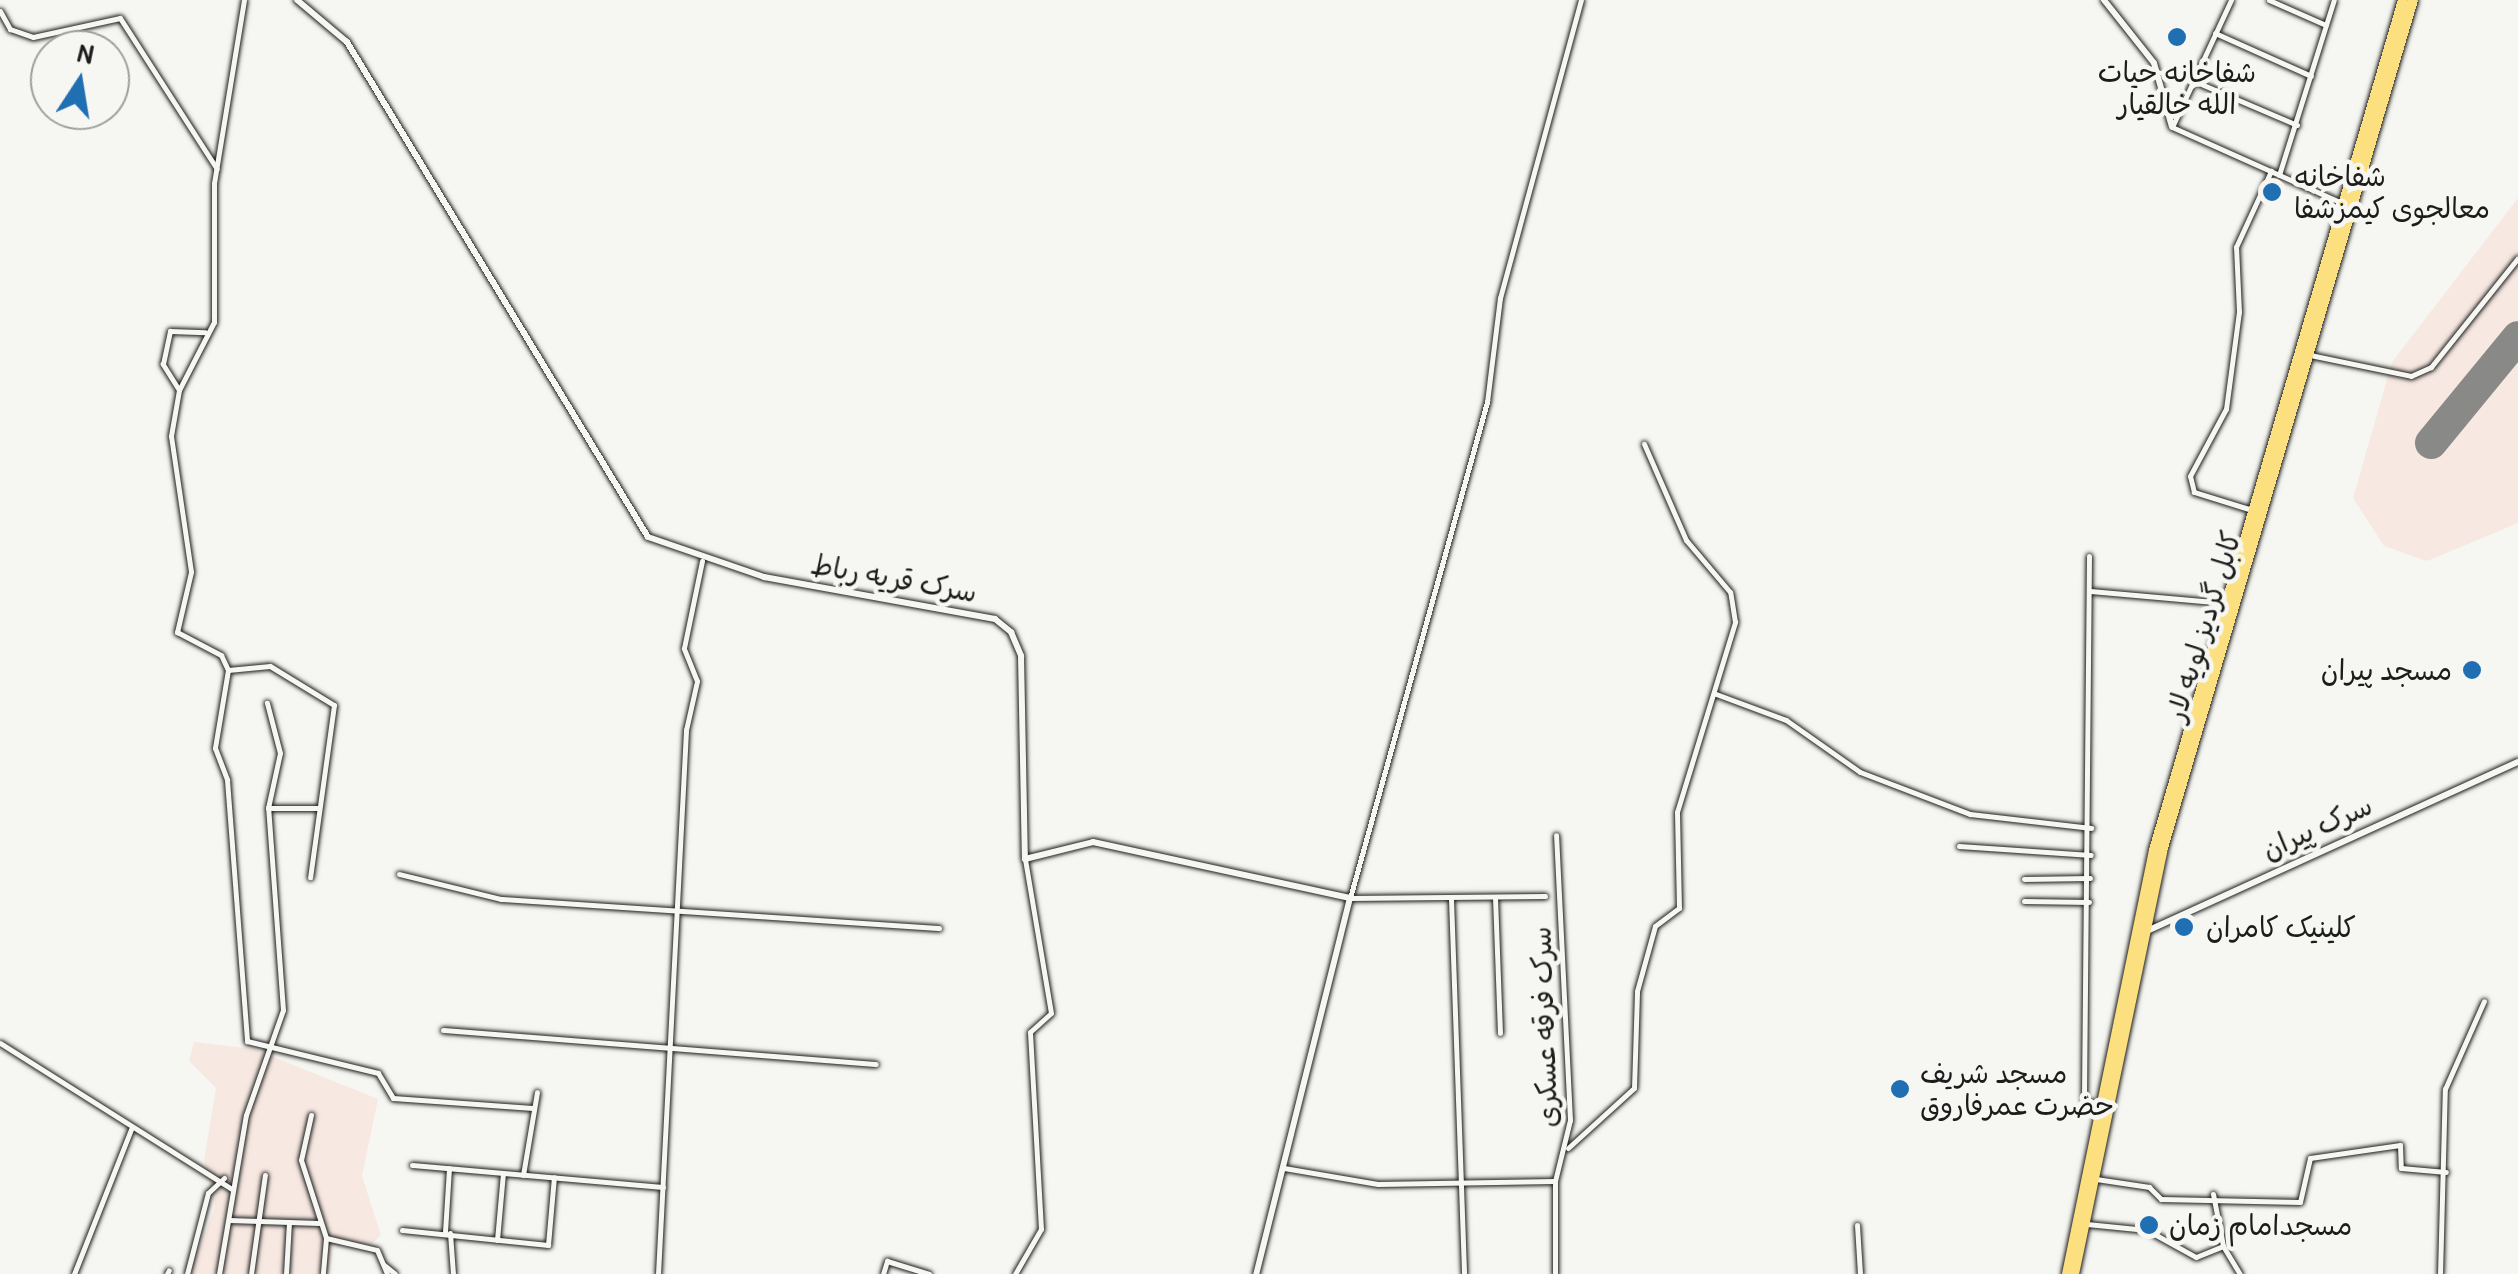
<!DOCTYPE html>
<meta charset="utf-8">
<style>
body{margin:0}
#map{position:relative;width:2518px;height:1274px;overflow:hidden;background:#f6f6f2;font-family:"Patrick Hand","Playpen Sans Arabic",sans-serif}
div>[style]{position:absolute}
.built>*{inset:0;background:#f7e9e2}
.runway>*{height:32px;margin:-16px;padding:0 16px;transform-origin:16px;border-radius:16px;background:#898987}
.roads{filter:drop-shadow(0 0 2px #1c1c1c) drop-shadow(0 0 2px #1c1c1c)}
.minor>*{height:5px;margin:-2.5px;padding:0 2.5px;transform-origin:2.5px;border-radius:2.5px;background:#f6f6f2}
.tertiary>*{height:6px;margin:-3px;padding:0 3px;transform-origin:3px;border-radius:3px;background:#f6f6f2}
.trunk>*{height:10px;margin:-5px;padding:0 5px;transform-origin:5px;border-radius:5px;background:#fce080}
.dots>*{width:28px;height:28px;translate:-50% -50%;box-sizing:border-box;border:5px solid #f6f6f2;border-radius:50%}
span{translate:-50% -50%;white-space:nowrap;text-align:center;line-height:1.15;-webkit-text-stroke:9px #f6f6f2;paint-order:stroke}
.poi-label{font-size:28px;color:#1c1c1c}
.left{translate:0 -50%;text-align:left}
.right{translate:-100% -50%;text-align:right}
.street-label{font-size:28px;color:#1c1c1c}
.north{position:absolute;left:30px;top:30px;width:100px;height:100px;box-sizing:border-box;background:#f6f6f2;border:2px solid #9f9f9c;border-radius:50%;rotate:12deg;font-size:28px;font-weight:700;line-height:40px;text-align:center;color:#1c1c1c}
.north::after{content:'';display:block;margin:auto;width:35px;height:45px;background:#1f6fb2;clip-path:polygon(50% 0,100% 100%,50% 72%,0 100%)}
</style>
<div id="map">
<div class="built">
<i style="clip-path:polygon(2518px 198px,2518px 523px,2427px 561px,2384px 546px,2353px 498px,2392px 362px)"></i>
<i style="clip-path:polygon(194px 1042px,254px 1049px,378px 1099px,362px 1176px,381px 1235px,372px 1244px,332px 1245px,329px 1274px,189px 1274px,215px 1207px,204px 1160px,216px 1088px,189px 1061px)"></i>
</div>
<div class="runway">
<i style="left:2431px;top:443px;width:137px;rotate:-50.6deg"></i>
</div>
<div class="roads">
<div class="minor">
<i style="left:244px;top:0;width:185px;rotate:99.3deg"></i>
<i style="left:214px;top:183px;width:139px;rotate:90deg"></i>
<i style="left:214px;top:322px;width:76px;rotate:117.2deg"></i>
<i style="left:179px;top:390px;width:47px;rotate:99.9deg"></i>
<i style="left:171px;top:436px;width:137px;rotate:81.6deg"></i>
<i style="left:191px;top:572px;width:62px;rotate:103.1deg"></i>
<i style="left:177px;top:632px;width:50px;rotate:27.6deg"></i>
<i style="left:221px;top:655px;width:17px;rotate:65deg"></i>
<i style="left:228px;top:670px;width:79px;rotate:99.5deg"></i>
<i style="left:215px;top:748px;width:34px;rotate:69deg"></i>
<i style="left:227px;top:780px;width:262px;rotate:85.6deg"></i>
<i style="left:247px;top:1041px;width:135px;rotate:13.7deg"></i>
<i style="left:378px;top:1073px;width:29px;rotate:59deg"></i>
<i style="left:393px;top:1098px;width:140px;rotate:4.1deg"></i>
<i style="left:2231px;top:0;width:140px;rotate:114.9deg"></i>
<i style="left:2172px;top:127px;width:188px;rotate:24.1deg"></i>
<i style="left:2269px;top:0;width:62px;rotate:23.7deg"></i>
<i style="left:0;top:11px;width:21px;rotate:61deg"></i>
<i style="left:10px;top:29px;width:24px;rotate:19deg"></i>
<i style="left:33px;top:37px;width:89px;rotate:-12.3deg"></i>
<i style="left:120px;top:18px;width:179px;rotate:57.3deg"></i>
<i style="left:2215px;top:33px;width:105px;rotate:24.1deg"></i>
<i style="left:2194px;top:81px;width:112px;rotate:23.1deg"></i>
<i style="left:2279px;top:175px;width:183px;rotate:-72.6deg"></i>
<i style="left:2310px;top:355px;width:103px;rotate:11.7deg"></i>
<i style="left:2411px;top:376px;width:22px;rotate:-24deg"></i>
<i style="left:2431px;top:367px;width:139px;rotate:-51.4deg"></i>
<i style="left:179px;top:390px;width:31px;rotate:-122deg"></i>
<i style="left:163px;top:364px;width:34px;rotate:-78deg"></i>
<i style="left:170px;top:331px;width:35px;rotate:2deg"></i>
<i style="left:2252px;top:510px;width:61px;rotate:-162.8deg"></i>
<i style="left:2194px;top:492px;width:16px;rotate:-104deg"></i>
<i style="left:2190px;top:476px;width:76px;rotate:-61.8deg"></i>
<i style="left:2226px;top:409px;width:98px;rotate:-82.4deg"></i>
<i style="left:2239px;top:312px;width:65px;rotate:-92.6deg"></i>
<i style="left:2236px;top:247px;width:84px;rotate:-65.3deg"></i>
<i style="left:2089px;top:556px;width:545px;rotate:90.53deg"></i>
<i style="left:2084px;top:1101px;width:16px;rotate:11deg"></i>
<i style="left:2090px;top:591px;width:136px;rotate:5.1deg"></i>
<i style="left:228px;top:670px;width:42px;rotate:-5.4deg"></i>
<i style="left:270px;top:666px;width:75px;rotate:31.4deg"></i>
<i style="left:334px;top:705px;width:174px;rotate:97.9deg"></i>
<i style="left:1716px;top:694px;width:75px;rotate:20.4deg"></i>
<i style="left:1786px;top:720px;width:90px;rotate:35.1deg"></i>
<i style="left:1860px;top:772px;width:118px;rotate:20.9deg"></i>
<i style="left:1970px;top:814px;width:122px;rotate:6.6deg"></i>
<i style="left:268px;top:808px;width:50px"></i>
<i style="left:1959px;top:846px;width:132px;rotate:3.9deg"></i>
<i style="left:399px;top:874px;width:105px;rotate:13.8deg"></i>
<i style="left:501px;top:899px;width:439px;rotate:3.8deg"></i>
<i style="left:2024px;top:879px;width:66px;rotate:-0.9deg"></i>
<i style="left:1545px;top:896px;width:195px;rotate:179.4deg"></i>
<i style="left:1350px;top:898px;width:515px;rotate:-74.56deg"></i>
<i style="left:1487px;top:402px;width:105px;rotate:-82.9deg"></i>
<i style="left:1500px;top:298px;width:309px;rotate:-74.8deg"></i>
<i style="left:1495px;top:897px;width:136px;rotate:87.9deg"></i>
<i style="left:1451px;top:899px;width:375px;rotate:88deg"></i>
<i style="left:2024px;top:901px;width:65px;rotate:0.9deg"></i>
<i style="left:443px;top:1030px;width:434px;rotate:4.5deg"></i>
<i style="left:0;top:1043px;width:274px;rotate:32.2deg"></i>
<i style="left:311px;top:1115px;width:46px;rotate:102.5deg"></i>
<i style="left:301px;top:1160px;width:82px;rotate:72.2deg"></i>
<i style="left:326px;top:1238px;width:36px;rotate:95deg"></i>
<i style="left:1568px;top:1148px;width:89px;rotate:-42.3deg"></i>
<i style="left:1634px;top:1088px;width:97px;rotate:-88.2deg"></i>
<i style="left:1637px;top:991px;width:67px;rotate:-74.5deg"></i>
<i style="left:1655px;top:926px;width:30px;rotate:-37deg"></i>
<i style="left:1679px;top:908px;width:96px;rotate:-91.2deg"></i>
<i style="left:1677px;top:812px;width:199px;rotate:-73deg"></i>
<i style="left:1735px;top:622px;width:30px;rotate:-99deg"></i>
<i style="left:1730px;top:592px;width:68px;rotate:-130.2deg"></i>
<i style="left:1686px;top:540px;width:105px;rotate:-113.6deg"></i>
<i style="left:412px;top:1165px;width:252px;rotate:5deg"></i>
<i style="left:1284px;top:1168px;width:95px;rotate:9.7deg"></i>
<i style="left:1378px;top:1184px;width:176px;rotate:-1deg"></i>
<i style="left:523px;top:1175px;width:84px;rotate:-80.4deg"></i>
<i style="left:2096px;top:1179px;width:54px;rotate:8.6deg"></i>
<i style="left:2149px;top:1187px;width:17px;rotate:45deg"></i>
<i style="left:2161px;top:1199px;width:139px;rotate:1.2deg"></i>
<i style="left:2300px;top:1202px;width:45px;rotate:-77.2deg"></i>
<i style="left:2310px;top:1158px;width:91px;rotate:-8.2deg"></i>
<i style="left:2400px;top:1145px;width:23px;rotate:88deg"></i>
<i style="left:2401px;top:1168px;width:45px;rotate:5.1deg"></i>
<i style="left:2213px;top:1194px;width:53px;rotate:79.1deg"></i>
<i style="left:2223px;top:1246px;width:33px;rotate:59deg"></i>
<i style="left:229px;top:1220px;width:90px;rotate:1.9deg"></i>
<i style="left:2087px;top:1224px;width:60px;rotate:5.7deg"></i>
<i style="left:2147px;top:1230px;width:56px;rotate:28.9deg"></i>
<i style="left:2196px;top:1257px;width:29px;rotate:-22deg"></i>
<i style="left:1857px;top:1225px;width:49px;rotate:86.5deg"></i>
<i style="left:402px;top:1230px;width:147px;rotate:5.9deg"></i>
<i style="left:548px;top:1245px;width:68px;rotate:-85deg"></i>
<i style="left:445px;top:1232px;width:64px;rotate:-86.4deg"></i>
<i style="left:450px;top:1233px;width:41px;rotate:85.8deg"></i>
<i style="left:326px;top:1238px;width:52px;rotate:13.2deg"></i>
<i style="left:377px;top:1250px;width:26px;rotate:67deg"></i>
<i style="left:497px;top:1240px;width:67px;rotate:-84.9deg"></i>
<i style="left:384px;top:1265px;width:14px;rotate:39deg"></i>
<i style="left:74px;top:1274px;width:156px;rotate:-68.5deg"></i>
<i style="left:167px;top:1274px;width:4px;rotate:-63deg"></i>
<i style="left:187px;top:1274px;width:84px;rotate:-75.5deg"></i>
<i style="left:208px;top:1193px;width:22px;rotate:-43deg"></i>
<i style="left:219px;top:1274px;width:161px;rotate:-80.4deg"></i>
<i style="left:246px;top:1115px;width:111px;rotate:-70.6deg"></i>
<i style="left:283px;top:1010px;width:203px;rotate:-94.2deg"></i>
<i style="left:268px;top:808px;width:56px;rotate:-77.7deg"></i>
<i style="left:280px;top:753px;width:52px;rotate:-104.6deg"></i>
<i style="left:251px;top:1274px;width:100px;rotate:-82deg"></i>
<i style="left:286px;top:1274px;width:52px;rotate:-86.7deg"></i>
<i style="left:658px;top:1274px;width:545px;rotate:-87.05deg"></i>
<i style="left:686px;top:730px;width:50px;rotate:-77.3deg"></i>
<i style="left:697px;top:681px;width:35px;rotate:-112deg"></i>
<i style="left:684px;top:648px;width:89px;rotate:-78.3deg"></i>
<i style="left:883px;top:1274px;width:14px;rotate:-73deg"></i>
<i style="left:887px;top:1261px;width:44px;rotate:17.2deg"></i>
<i style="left:1015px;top:1274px;width:52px;rotate:-60deg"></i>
<i style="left:1041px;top:1229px;width:197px;rotate:-93.2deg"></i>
<i style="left:1030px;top:1032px;width:28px;rotate:-42deg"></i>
<i style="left:1051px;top:1013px;width:156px;rotate:-99.6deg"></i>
<i style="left:1555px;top:1274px;width:93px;rotate:-90deg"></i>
<i style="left:1555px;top:1181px;width:63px;rotate:-76.2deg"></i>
<i style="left:1570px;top:1120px;width:285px;rotate:-92.8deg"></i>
<i style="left:2440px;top:1274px;width:185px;rotate:-88.5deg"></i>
<i style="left:2445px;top:1089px;width:96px;rotate:-66.1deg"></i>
</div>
<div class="tertiary">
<i style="left:297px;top:0;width:65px;rotate:40deg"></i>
<i style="left:347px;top:42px;width:579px;rotate:58.7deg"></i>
<i style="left:648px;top:537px;width:123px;rotate:19deg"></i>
<i style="left:764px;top:577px;width:235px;rotate:10.3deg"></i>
<i style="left:995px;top:619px;width:21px;rotate:39deg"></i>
<i style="left:1011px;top:632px;width:26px;rotate:67deg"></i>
<i style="left:1021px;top:656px;width:203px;rotate:88.9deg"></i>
<i style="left:1025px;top:859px;width:70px;rotate:-14deg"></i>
<i style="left:1093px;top:842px;width:263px;rotate:12.3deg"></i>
<i style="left:1350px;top:898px;width:388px;rotate:104deg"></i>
<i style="left:2104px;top:0;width:80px;rotate:51.6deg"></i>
<i style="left:2154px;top:63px;width:66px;rotate:74.3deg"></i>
<i style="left:2147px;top:931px;width:408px;rotate:-24.5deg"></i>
</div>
<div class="trunk">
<i style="left:2067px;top:1274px;width:433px;rotate:-78.4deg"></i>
<i style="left:2154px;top:850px;width:886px;rotate:-73.67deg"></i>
<i style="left:2074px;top:1274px;width:432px;rotate:-78.2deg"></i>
<i style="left:2162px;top:851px;width:887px;rotate:-73.57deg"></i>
</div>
</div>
<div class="dots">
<i style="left:2177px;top:37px;background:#1f6fb2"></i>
<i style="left:2272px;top:192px;background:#1f6fb2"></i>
<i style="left:2472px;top:670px;background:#1f6fb2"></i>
<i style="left:2184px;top:927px;background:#1f6fb2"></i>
<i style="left:1900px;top:1089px;background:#1f6fb2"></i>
<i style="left:2149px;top:1225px;background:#1f6fb2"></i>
</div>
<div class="poi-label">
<span style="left:2177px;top:88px">شفاخانه حیات<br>الله خالقیار</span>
<span class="left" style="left:2294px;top:192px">شفاخانه<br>معالجوی کیمزشفا</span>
<span class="right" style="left:2452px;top:670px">مسجد پیران</span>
<span class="left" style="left:2206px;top:927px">کلینیک کامران</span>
<span class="left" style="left:1920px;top:1089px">مسجد شریف<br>حضرت عمرفاروق</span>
<span class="left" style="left:2169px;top:1225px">مسجدامام زمان</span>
</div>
<div class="street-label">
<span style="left:894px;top:578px;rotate:10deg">سرک قریه رباط</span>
<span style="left:2203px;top:626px;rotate:-73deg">کابل گردیز لویه لار</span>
<span style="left:2317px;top:827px;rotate:-24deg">سرک پیران</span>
<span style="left:1544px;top:1027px;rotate:-92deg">سرک فرقه عسکری</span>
</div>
<div class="north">N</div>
</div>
